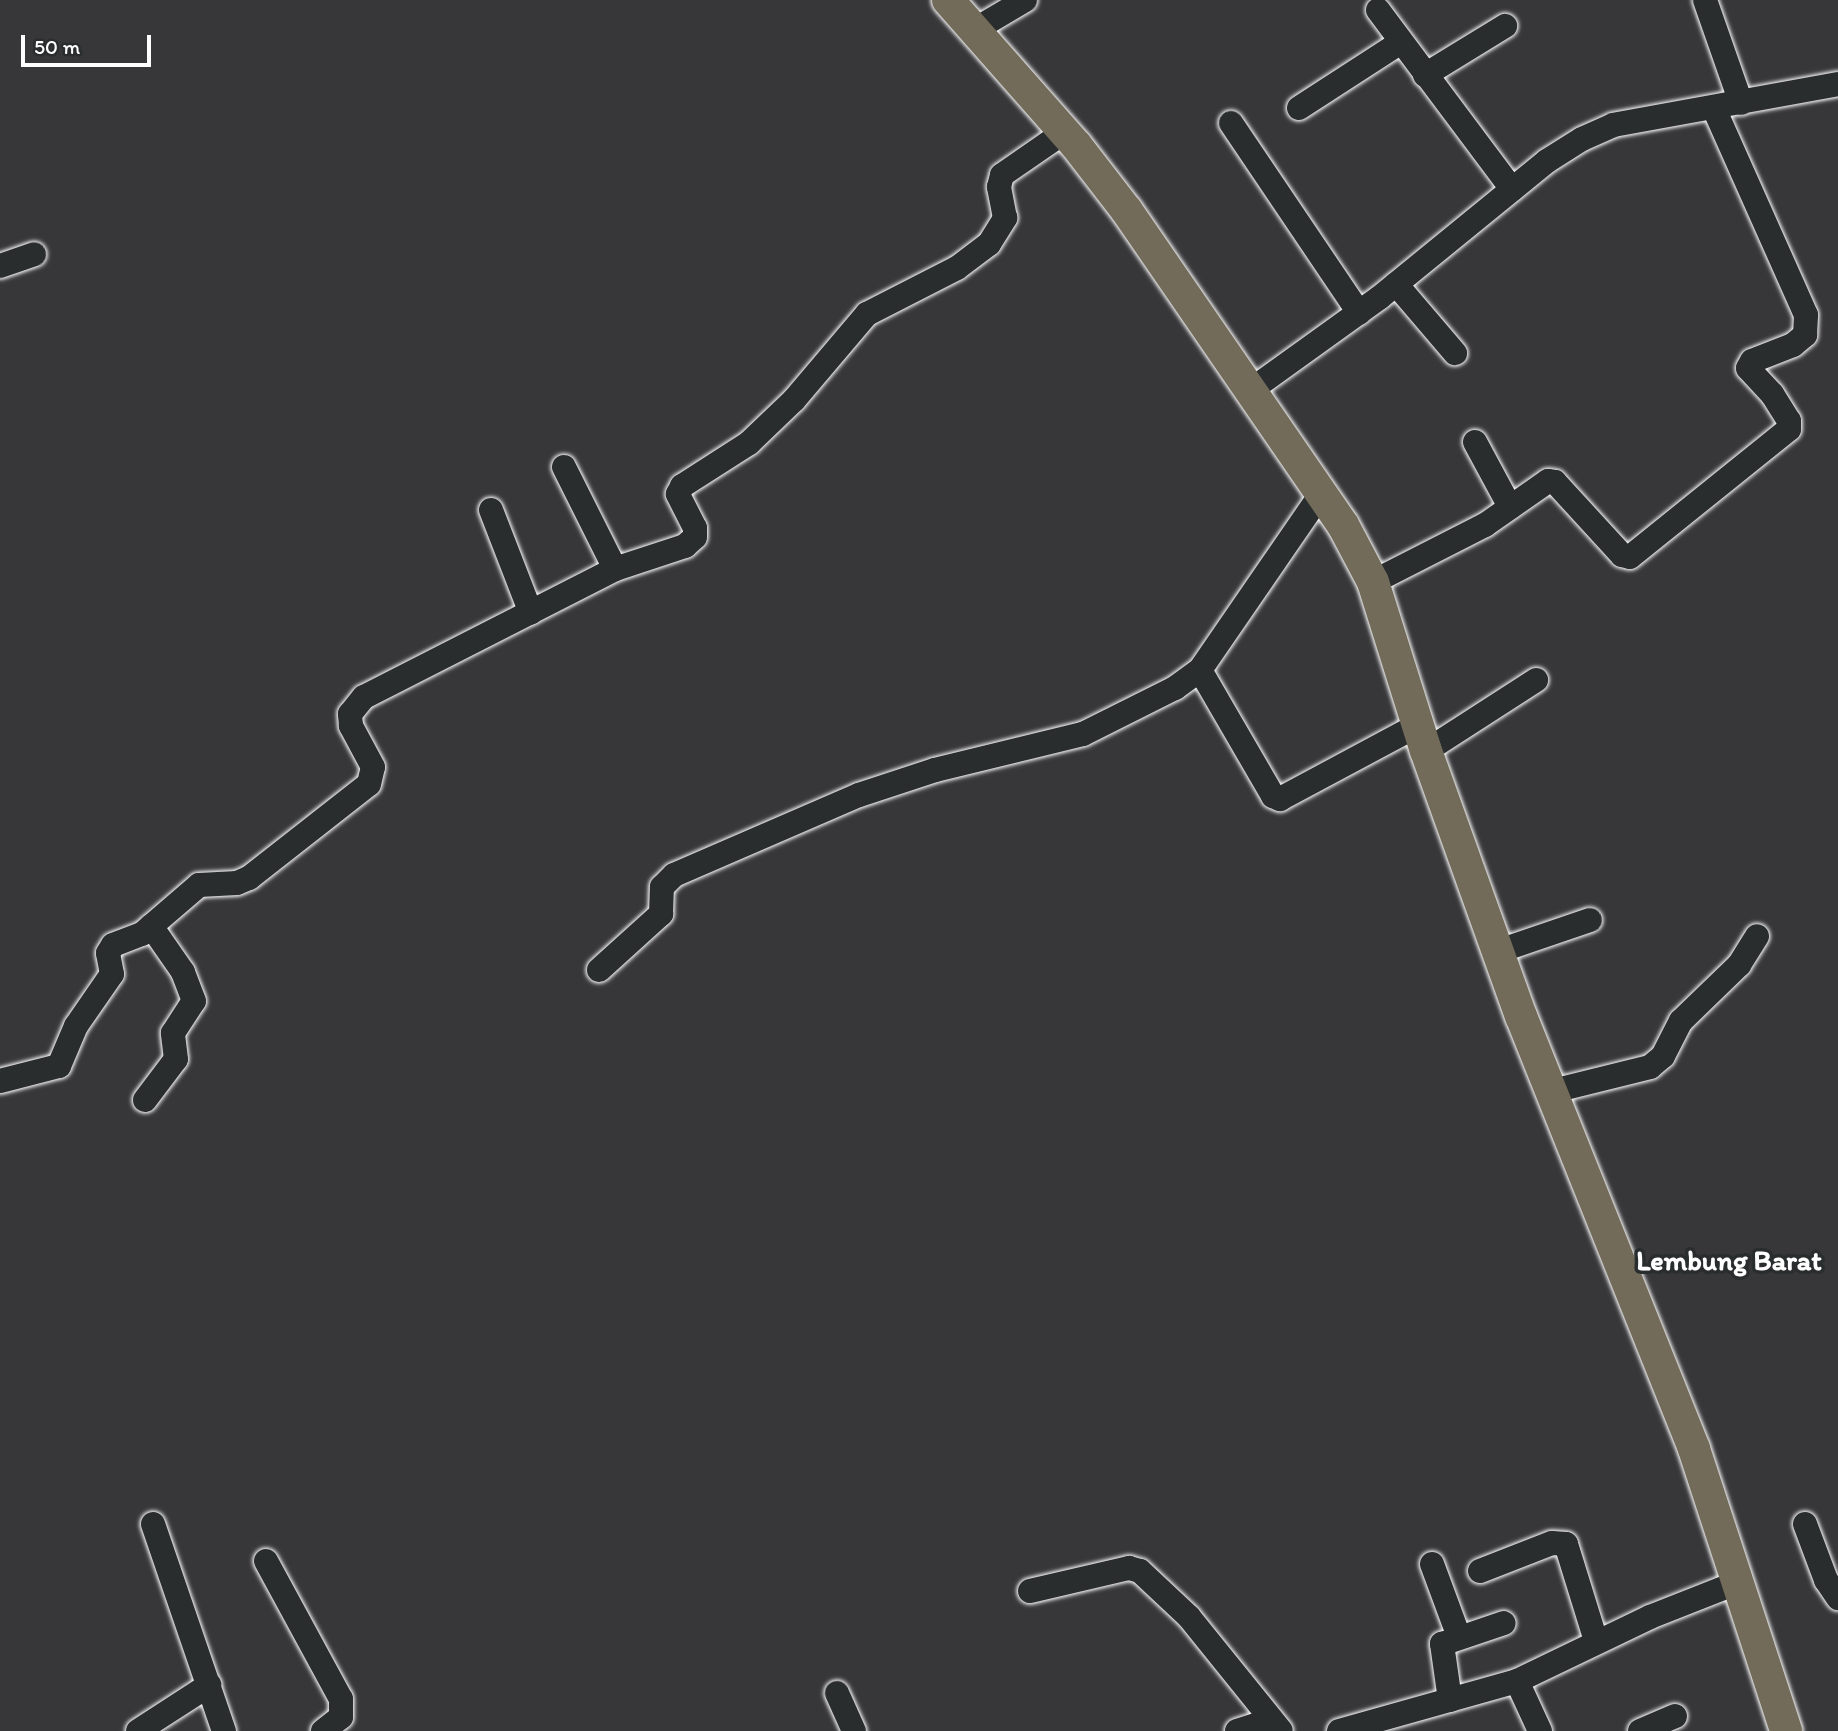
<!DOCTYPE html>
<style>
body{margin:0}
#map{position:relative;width:1838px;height:1731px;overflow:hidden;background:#37373a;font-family:Itim,sans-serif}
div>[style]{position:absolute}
.roads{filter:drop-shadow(0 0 2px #fff) drop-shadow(0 0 2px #fff)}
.minor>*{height:24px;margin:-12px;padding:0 12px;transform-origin:12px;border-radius:12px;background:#2a2d2e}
.major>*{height:32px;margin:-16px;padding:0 16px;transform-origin:16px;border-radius:16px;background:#726b5a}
span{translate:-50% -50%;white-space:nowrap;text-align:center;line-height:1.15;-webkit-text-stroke:7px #2a2d2e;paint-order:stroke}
.quarter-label{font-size:28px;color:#fff;font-weight:700}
.scale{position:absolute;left:21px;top:35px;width:130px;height:32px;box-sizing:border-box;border:4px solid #fff;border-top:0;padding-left:9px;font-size:21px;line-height:24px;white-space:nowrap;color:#fff;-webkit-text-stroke:5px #2a2d2e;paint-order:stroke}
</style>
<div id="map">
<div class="roads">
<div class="minor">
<i style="left:1705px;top:0;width:109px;rotate:70.7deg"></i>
<i style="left:1378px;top:10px;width:224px;rotate:53.2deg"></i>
<i style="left:976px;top:29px;width:57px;rotate:-30.6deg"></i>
<i style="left:1425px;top:75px;width:94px;rotate:-31.5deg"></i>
<i style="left:1299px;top:108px;width:121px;rotate:-32.9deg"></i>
<i style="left:1231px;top:123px;width:229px;rotate:56deg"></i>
<i style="left:0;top:266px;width:36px;rotate:-19deg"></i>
<i style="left:1396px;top:284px;width:91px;rotate:49.5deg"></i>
<i style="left:1251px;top:390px;width:158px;rotate:-35.7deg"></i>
<i style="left:1379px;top:298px;width:217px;rotate:-39.2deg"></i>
<i style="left:1547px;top:161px;width:41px;rotate:-32.2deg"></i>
<i style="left:1582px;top:139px;width:34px;rotate:-24deg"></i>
<i style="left:1613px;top:125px;width:229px;rotate:-10.3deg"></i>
<i style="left:1475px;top:442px;width:74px;rotate:61.7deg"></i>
<i style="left:564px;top:467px;width:114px;rotate:63.4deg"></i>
<i style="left:491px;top:510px;width:110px;rotate:68.8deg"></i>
<i style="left:1373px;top:582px;width:126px;rotate:-27deg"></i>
<i style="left:1485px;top:525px;width:77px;rotate:-34.9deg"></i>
<i style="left:1548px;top:481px;width:7px;rotate:8deg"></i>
<i style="left:1555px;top:482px;width:99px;rotate:47.5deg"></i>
<i style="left:1622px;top:555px;width:8px;rotate:14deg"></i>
<i style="left:1630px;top:557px;width:204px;rotate:-38.8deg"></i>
<i style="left:1789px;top:429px;width:8px;rotate:-90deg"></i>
<i style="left:1789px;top:421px;width:32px;rotate:-122deg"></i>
<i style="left:1772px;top:394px;width:35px;rotate:-133deg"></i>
<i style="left:1748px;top:368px;width:8px;rotate:-60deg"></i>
<i style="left:1752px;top:361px;width:44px;rotate:-21.3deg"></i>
<i style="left:1793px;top:345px;width:16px;rotate:-40deg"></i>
<i style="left:1805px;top:335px;width:20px;rotate:-87deg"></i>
<i style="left:1806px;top:315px;width:227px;rotate:-114deg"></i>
<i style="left:1200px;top:670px;width:146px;rotate:59.9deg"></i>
<i style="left:1273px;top:796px;width:8px;rotate:23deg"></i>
<i style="left:1280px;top:799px;width:157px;rotate:-28.2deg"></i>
<i style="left:1426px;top:751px;width:131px;rotate:-32.8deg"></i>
<i style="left:1499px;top:951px;width:96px;rotate:-18.8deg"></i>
<i style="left:599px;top:970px;width:84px;rotate:-42.1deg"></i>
<i style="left:661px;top:914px;width:27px;rotate:-88deg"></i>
<i style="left:662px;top:887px;width:17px;rotate:-45deg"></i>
<i style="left:674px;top:875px;width:202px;rotate:-23.4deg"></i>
<i style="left:859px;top:795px;width:80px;rotate:-18.2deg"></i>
<i style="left:935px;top:770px;width:152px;rotate:-13.7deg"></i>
<i style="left:1083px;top:734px;width:103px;rotate:-26.6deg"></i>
<i style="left:1175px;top:688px;width:31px;rotate:-36deg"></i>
<i style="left:1200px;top:670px;width:214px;rotate:-55.5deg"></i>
<i style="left:0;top:1081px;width:61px;rotate:-14.3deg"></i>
<i style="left:59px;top:1066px;width:43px;rotate:-67deg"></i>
<i style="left:76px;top:1026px;width:63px;rotate:-55.3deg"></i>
<i style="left:112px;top:974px;width:21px;rotate:-101deg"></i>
<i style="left:108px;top:953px;width:9px;rotate:-58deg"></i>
<i style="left:113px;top:945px;width:31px;rotate:-21deg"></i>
<i style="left:142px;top:934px;width:75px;rotate:-40.7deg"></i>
<i style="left:199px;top:885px;width:38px;rotate:-3deg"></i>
<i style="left:237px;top:883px;width:13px;rotate:-23deg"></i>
<i style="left:249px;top:878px;width:152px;rotate:-38.1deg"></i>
<i style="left:369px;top:784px;width:17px;rotate:-77deg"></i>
<i style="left:373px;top:767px;width:47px;rotate:-118.2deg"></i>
<i style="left:351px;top:726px;width:12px;rotate:-95deg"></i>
<i style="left:350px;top:714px;width:22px;rotate:-51deg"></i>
<i style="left:364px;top:697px;width:282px;rotate:-27deg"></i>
<i style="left:615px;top:569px;width:74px;rotate:-18.2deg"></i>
<i style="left:685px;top:546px;width:13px;rotate:-42deg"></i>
<i style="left:695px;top:537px;width:9px;rotate:-90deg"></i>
<i style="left:695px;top:528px;width:38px;rotate:-117deg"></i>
<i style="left:678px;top:494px;width:9px;rotate:-63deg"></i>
<i style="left:682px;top:486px;width:80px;rotate:-32.7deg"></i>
<i style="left:749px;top:443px;width:62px;rotate:-43.7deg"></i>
<i style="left:794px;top:400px;width:113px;rotate:-49.7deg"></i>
<i style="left:867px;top:314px;width:101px;rotate:-27.1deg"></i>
<i style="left:957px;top:268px;width:40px;rotate:-37deg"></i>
<i style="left:989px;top:244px;width:31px;rotate:-58deg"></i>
<i style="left:1005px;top:218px;width:32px;rotate:-101deg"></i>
<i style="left:999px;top:187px;width:12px;rotate:-76deg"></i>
<i style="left:1002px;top:175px;width:75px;rotate:-34.7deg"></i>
<i style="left:1553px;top:1091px;width:100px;rotate:-13.9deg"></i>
<i style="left:1650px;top:1067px;width:17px;rotate:-40deg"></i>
<i style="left:1663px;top:1056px;width:39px;rotate:-63deg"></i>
<i style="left:1681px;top:1021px;width:81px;rotate:-44deg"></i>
<i style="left:1739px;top:965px;width:34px;rotate:-58deg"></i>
<i style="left:145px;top:1100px;width:51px;rotate:-52.9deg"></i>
<i style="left:176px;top:1059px;width:26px;rotate:-97deg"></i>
<i style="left:173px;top:1033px;width:38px;rotate:-57deg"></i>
<i style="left:194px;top:1001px;width:31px;rotate:-111deg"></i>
<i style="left:183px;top:972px;width:56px;rotate:-124.8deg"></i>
<i style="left:153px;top:1524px;width:219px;rotate:71.1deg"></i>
<i style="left:1805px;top:1524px;width:60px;rotate:69.4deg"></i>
<i style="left:1826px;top:1580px;width:22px;rotate:56deg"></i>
<i style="left:266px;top:1561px;width:157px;rotate:61.5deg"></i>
<i style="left:341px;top:1699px;width:18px;rotate:90deg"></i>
<i style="left:341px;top:1717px;width:23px;rotate:142deg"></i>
<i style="left:1432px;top:1564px;width:78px;rotate:69.7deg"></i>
<i style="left:1480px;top:1571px;width:77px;rotate:-21.3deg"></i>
<i style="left:1552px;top:1543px;width:14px;rotate:4deg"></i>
<i style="left:1566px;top:1544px;width:102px;rotate:72.8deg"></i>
<i style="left:1030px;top:1591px;width:102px;rotate:-13.1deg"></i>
<i style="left:1129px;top:1568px;width:11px;rotate:15deg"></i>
<i style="left:1140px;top:1571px;width:67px;rotate:43.2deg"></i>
<i style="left:1189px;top:1617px;width:146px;rotate:51.1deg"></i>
<i style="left:1517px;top:1681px;width:55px;rotate:65.3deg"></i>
<i style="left:837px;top:1693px;width:42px;rotate:65.9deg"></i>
<i style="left:1450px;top:1700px;width:57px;rotate:-98.1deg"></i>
<i style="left:1442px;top:1644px;width:65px;rotate:-18.7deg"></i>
<i style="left:138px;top:1731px;width:85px;rotate:-32.9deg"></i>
<i style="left:1237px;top:1731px;width:20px;rotate:-18deg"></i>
<i style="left:1256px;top:1725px;width:20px;rotate:18deg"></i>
<i style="left:1339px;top:1731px;width:185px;rotate:-15.7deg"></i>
<i style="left:1517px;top:1681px;width:148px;rotate:-25.7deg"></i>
<i style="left:1650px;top:1617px;width:96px;rotate:-21.5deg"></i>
<i style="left:1640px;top:1731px;width:38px;rotate:-23deg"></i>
</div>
<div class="major">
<i style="left:948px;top:0;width:193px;rotate:48.6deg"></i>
<i style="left:1076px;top:145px;width:83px;rotate:52.3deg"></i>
<i style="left:1127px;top:211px;width:381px;rotate:55.5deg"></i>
<i style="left:1343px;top:525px;width:64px;rotate:62.2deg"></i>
<i style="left:1373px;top:582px;width:177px;rotate:72.6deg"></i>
<i style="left:1426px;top:751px;width:282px;rotate:70.3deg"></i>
<i style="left:1521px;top:1016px;width:466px;rotate:68.2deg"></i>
<i style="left:1694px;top:1449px;width:297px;rotate:71.9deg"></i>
</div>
</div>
<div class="quarter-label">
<span style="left:1729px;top:1260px">Lembung Barat</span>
</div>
<div class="scale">50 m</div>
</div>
